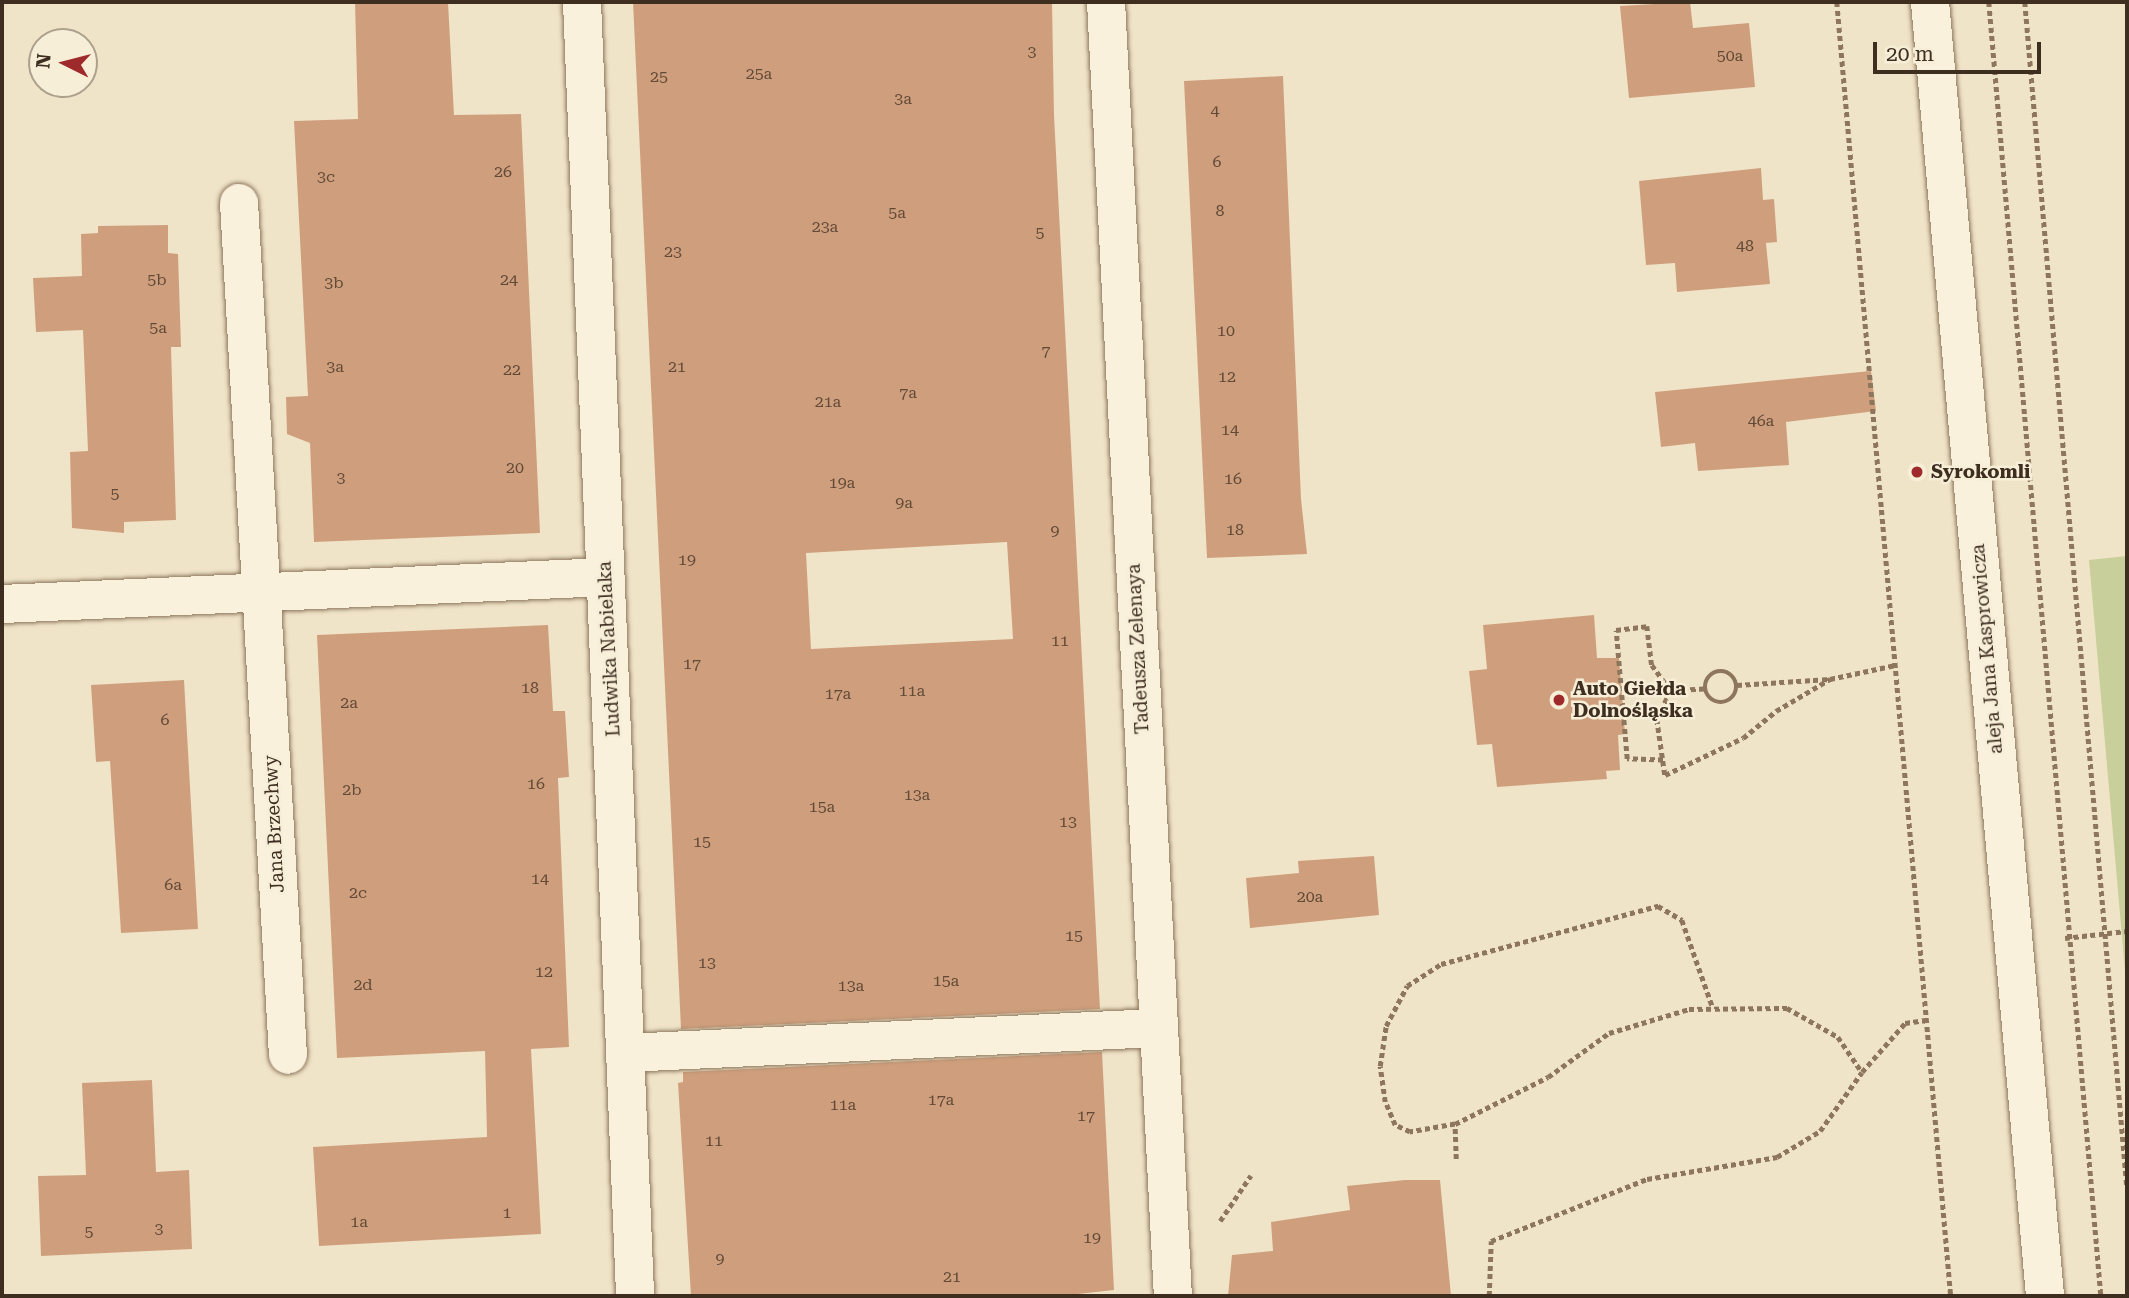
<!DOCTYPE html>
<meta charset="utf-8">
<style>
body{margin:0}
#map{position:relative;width:2129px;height:1298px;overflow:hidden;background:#f0e4c8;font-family:"Roboto Serif",serif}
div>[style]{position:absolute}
.green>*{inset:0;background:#c9cf9b}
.building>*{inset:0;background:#cf9f7d}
.path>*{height:4.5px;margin-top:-2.25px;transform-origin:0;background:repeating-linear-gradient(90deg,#8d765c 0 5px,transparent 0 8.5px)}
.path>.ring{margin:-2.25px;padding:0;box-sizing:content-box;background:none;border:4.5px solid #8d765c;border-radius:50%}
.roads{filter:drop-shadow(0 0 2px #8d765c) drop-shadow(0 0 2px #8d765c)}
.minor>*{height:38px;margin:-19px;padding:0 19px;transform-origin:19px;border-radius:19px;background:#faf1dc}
.tertiary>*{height:38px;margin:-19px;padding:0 19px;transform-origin:19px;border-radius:19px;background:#faf1dc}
.dots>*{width:19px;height:19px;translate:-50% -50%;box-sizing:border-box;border:4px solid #f7eed8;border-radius:50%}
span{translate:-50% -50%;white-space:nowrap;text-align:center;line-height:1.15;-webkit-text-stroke:5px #f7eed8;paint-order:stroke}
.number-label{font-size:16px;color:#624a37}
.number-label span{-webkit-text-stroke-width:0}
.poi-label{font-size:19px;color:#3d2e20;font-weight:700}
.left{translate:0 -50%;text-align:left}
.street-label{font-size:19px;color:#3d2e20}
.frame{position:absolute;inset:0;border:4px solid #3d2e20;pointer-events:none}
.north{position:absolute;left:28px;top:28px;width:70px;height:70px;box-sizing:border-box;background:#f7eed8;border:2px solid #ada18e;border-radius:50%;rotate:276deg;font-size:19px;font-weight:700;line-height:28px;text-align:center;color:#3d2e20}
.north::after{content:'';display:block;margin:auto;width:24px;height:32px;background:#9e2a2b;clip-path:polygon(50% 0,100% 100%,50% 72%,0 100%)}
.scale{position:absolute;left:1873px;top:42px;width:168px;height:32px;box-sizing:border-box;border:4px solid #3d2e20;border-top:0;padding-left:9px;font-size:21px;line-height:24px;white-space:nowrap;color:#3d2e20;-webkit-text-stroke:5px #f7eed8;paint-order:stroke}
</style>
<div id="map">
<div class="green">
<i style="clip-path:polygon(2127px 556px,2127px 994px,2089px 560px)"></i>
</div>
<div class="building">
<i style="clip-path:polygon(355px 2px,448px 2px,454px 115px,521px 114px,540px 533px,314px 542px,310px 443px,287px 434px,286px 397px,308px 396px,294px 121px,358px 119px)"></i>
<i style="clip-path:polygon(evenodd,633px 2px,1052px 2px,1054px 115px,1100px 1009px,681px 1029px,633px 2px,1007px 542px,1013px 639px,811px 649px,806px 553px,1007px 542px)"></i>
<i style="clip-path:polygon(1690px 2px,1693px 28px,1749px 23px,1755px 87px,1629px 98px,1620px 6px)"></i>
<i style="clip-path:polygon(1283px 76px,1301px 499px,1307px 554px,1207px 558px,1184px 81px)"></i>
<i style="clip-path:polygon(1761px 168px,1763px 200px,1774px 199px,1777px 242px,1766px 243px,1770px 284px,1677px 292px,1675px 263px,1646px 265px,1639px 181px)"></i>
<i style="clip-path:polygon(168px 225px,168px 253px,178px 254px,181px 347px,171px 347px,176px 520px,124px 522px,124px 533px,72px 528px,70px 452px,88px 451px,83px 330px,36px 332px,33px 278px,82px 276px,81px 234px,98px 233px,98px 226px)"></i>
<i style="clip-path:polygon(1871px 371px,1876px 411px,1786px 422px,1789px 465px,1698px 471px,1695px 443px,1661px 447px,1655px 392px)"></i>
<i style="clip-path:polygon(1594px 615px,1597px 658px,1619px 658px,1625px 734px,1618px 735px,1620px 770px,1606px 771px,1607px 779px,1497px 787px,1492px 744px,1477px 745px,1469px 671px,1487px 669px,1483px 625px)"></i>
<i style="clip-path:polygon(548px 625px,553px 711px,565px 711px,569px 777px,558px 778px,569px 1047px,531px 1049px,541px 1234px,319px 1246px,313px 1147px,487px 1137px,485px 1051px,337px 1058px,317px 635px)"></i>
<i style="clip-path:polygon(184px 680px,198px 929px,121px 933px,110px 761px,96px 762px,91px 685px)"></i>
<i style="clip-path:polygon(1374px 856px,1379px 915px,1250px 928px,1246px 878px,1299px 873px,1298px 861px)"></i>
<i style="clip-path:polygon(1102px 1052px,1114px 1290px,1060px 1296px,691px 1296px,678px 1083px,683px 1082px,683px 1072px)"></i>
<i style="clip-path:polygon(152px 1080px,156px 1172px,189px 1170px,192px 1249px,41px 1256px,38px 1176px,86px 1175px,82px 1083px)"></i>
<i style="clip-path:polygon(1405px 1180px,1440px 1180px,1451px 1296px,1228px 1296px,1232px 1255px,1273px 1251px,1271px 1222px,1350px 1210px,1347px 1186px)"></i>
</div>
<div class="path">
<i style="left:1837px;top:2px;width:1299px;rotate:84.97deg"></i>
<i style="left:1989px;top:2px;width:1299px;rotate:85.05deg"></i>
<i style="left:2025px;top:2px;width:1189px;rotate:85.08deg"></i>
<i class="ring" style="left:1705px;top:671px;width:27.5px;height:27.5px"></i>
<i style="left:1737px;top:685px;width:93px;rotate:-3.7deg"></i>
<i style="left:1830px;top:679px;width:67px;rotate:-12deg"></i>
<i style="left:1704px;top:689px;width:33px;rotate:177deg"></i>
<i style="left:1671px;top:691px;width:31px;rotate:117deg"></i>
<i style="left:1657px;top:719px;width:57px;rotate:81.9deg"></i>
<i style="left:1665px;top:775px;width:86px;rotate:-25.4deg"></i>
<i style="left:1743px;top:738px;width:43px;rotate:-39.3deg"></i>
<i style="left:1776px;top:711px;width:63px;rotate:-30.7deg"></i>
<i style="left:1663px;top:760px;width:36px;rotate:-178deg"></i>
<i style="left:1627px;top:759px;width:129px;rotate:-94.9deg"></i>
<i style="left:1616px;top:630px;width:31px;rotate:-7deg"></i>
<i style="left:1647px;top:626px;width:39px;rotate:83deg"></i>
<i style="left:1652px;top:665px;width:32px;rotate:54deg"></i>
<i style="left:2065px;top:938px;width:62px;rotate:-6.4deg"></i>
<i style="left:1455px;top:1124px;width:46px;rotate:169.9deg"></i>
<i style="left:1410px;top:1132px;width:17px;rotate:-155deg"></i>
<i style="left:1395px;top:1125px;width:25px;rotate:-113deg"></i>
<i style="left:1385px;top:1102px;width:36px;rotate:-98deg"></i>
<i style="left:1380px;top:1066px;width:40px;rotate:-81.5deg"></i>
<i style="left:1386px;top:1026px;width:45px;rotate:-62.3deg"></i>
<i style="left:1407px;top:986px;width:40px;rotate:-32.9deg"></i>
<i style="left:1441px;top:964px;width:225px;rotate:-15deg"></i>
<i style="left:1658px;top:906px;width:28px;rotate:30deg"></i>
<i style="left:1682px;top:920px;width:93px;rotate:70.6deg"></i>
<i style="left:1456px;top:1159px;width:35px;rotate:-92deg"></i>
<i style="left:1455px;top:1124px;width:104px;rotate:-26.8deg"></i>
<i style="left:1548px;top:1077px;width:75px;rotate:-35.8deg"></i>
<i style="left:1609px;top:1033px;width:84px;rotate:-16.7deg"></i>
<i style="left:1689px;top:1009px;width:98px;rotate:-0.6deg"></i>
<i style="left:1787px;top:1008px;width:59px;rotate:29.6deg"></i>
<i style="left:1838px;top:1037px;width:42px;rotate:55.6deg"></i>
<i style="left:1862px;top:1072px;width:65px;rotate:-48.7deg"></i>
<i style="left:1905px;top:1023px;width:21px;rotate:-8deg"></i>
<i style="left:1220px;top:1221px;width:55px;rotate:-56deg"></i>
<i style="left:1489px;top:1296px;width:55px;rotate:-87.9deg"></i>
<i style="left:1491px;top:1241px;width:168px;rotate:-21.7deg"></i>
<i style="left:1647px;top:1179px;width:132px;rotate:-9.6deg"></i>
<i style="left:1777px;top:1157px;width:50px;rotate:-31.2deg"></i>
<i style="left:1820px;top:1131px;width:72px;rotate:-54.6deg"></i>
</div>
<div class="roads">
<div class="minor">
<i style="left:582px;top:2px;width:1295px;rotate:87.65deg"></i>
<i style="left:1106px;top:2px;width:1296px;rotate:87.04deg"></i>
<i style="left:239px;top:203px;width:853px;rotate:86.71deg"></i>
<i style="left:2px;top:604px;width:604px;rotate:-2.56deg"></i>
<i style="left:626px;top:1053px;width:532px;rotate:-2.7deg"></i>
</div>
<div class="tertiary">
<i style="left:1930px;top:2px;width:1299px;rotate:84.92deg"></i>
</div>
</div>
<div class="dots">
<i style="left:1917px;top:472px;background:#9e2a2b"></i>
<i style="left:1559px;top:700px;background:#9e2a2b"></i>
</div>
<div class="number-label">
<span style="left:1032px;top:52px">3</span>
<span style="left:1730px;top:56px">50a</span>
<span style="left:759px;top:74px">25a</span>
<span style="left:659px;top:77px">25</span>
<span style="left:903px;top:99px">3a</span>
<span style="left:1215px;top:111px">4</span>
<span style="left:1217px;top:162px">6</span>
<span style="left:503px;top:172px">26</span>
<span style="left:326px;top:177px">3c</span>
<span style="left:1220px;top:211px">8</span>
<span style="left:897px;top:213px">5a</span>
<span style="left:825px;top:227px">23a</span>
<span style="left:1040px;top:233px">5</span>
<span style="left:1745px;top:246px">48</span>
<span style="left:673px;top:252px">23</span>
<span style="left:157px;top:280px">5b</span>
<span style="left:509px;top:280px">24</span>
<span style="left:334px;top:283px">3b</span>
<span style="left:158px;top:328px">5a</span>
<span style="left:1226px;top:331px">10</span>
<span style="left:1046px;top:351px">7</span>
<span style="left:335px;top:367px">3a</span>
<span style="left:677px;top:367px">21</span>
<span style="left:512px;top:370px">22</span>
<span style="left:1227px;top:377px">12</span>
<span style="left:908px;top:393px">7a</span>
<span style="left:828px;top:402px">21a</span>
<span style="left:1761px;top:421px">46a</span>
<span style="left:1230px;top:430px">14</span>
<span style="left:515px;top:468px">20</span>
<span style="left:341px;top:478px">3</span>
<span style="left:1233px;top:479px">16</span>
<span style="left:842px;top:483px">19a</span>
<span style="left:115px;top:494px">5</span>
<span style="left:904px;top:503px">9a</span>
<span style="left:1235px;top:530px">18</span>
<span style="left:1055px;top:531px">9</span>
<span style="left:687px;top:560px">19</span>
<span style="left:1060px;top:641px">11</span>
<span style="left:692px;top:664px">17</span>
<span style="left:530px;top:688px">18</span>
<span style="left:912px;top:691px">11a</span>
<span style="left:838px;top:694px">17a</span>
<span style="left:349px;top:703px">2a</span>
<span style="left:165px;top:720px">6</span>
<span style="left:536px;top:784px">16</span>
<span style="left:352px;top:790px">2b</span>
<span style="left:917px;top:795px">13a</span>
<span style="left:822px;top:807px">15a</span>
<span style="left:1068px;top:822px">13</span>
<span style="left:702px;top:842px">15</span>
<span style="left:540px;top:879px">14</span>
<span style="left:173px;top:885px">6a</span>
<span style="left:358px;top:893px">2c</span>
<span style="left:1310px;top:897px">20a</span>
<span style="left:1074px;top:936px">15</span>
<span style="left:707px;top:963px">13</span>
<span style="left:544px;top:972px">12</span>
<span style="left:946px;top:981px">15a</span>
<span style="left:363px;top:985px">2d</span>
<span style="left:851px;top:986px">13a</span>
<span style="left:941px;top:1100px">17a</span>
<span style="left:843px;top:1105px">11a</span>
<span style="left:1086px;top:1116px">17</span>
<span style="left:714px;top:1141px">11</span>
<span style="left:507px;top:1213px">1</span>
<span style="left:359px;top:1222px">1a</span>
<span style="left:159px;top:1229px">3</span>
<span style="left:89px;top:1232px">5</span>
<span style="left:1092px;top:1238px">19</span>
<span style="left:720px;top:1259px">9</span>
<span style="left:952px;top:1277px">21</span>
</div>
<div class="poi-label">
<span class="left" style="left:1931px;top:472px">Syrokomli</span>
<span class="left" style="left:1573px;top:700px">Auto Giełda<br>Dolnośląska</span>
</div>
<div class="street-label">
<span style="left:609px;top:649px;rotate:-93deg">Ludwika Nabielaka</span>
<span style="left:1138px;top:649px;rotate:-93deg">Tadeusza Zelenaya</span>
<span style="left:1987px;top:649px;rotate:-95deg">aleja Jana Kasprowicza</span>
<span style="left:274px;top:824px;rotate:-93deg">Jana Brzechwy</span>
</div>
<div class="frame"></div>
<div class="north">N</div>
<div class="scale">20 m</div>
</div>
